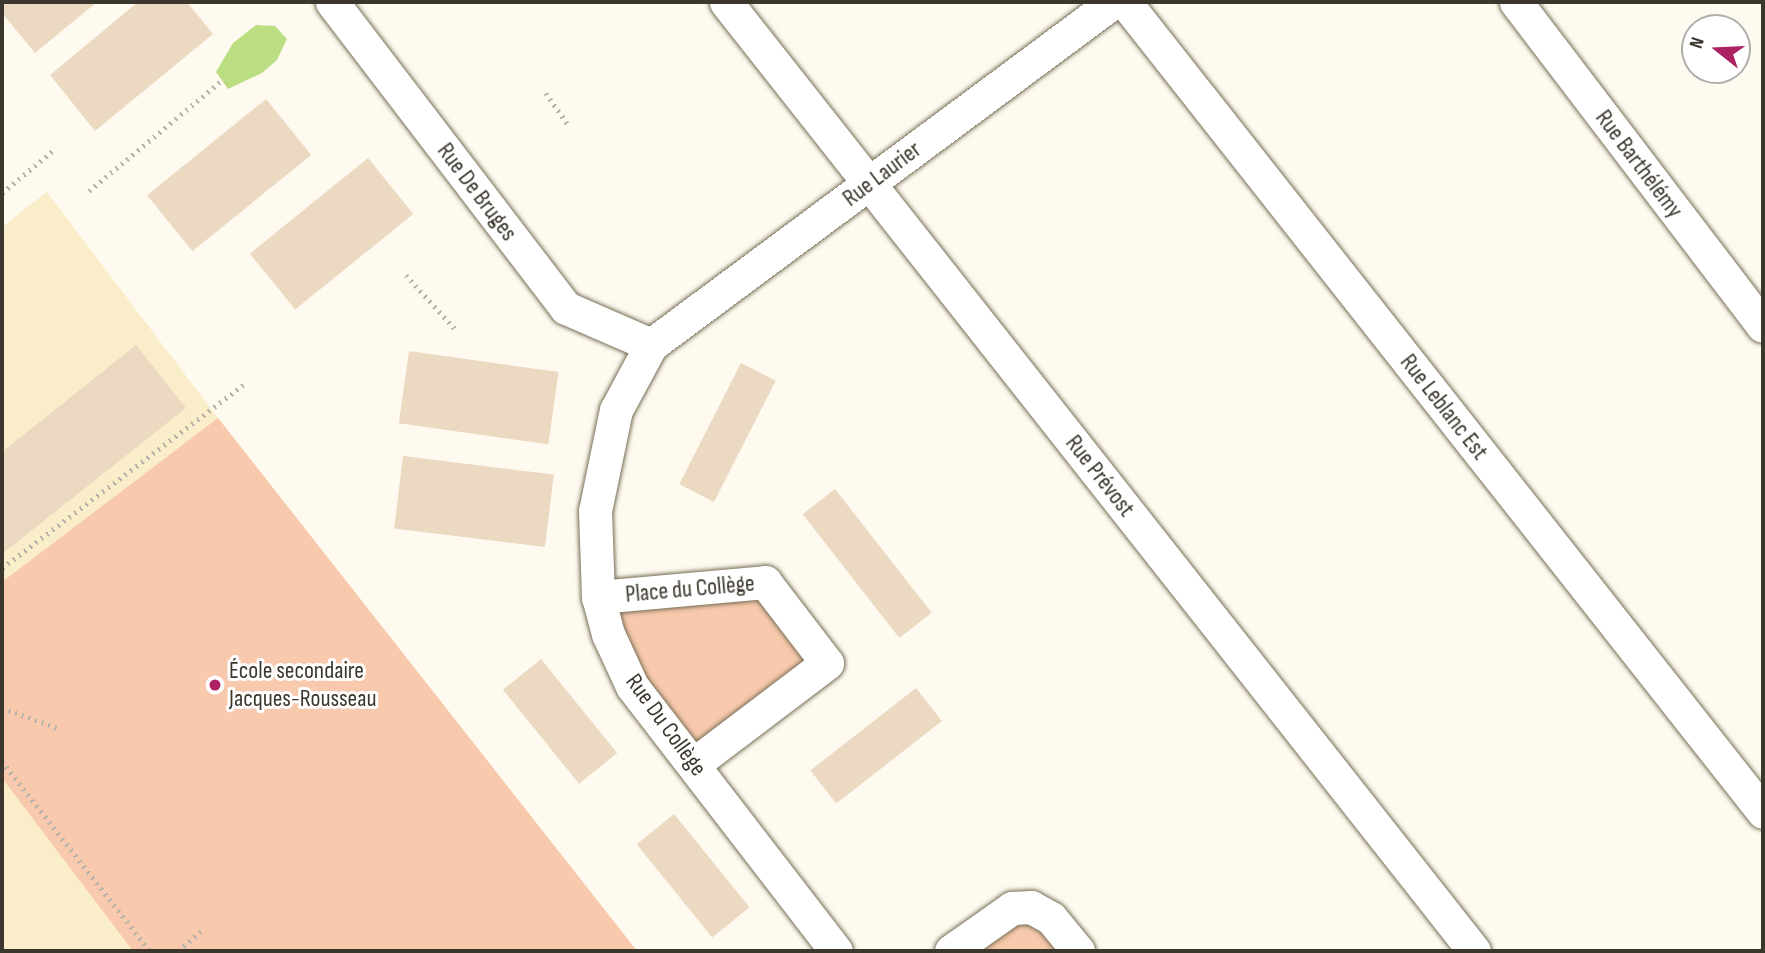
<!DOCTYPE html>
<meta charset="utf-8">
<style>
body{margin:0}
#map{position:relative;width:1765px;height:953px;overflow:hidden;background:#fefaef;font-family:"Sofia Sans Condensed",sans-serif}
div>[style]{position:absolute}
.built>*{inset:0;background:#faedca}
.green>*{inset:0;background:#f8c9ac}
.water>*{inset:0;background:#bbde83}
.building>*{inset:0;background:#ecd9c2;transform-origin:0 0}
.path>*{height:4.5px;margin-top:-2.25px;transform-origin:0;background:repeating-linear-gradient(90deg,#b7b3a8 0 2px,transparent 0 7px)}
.roads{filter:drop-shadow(0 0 2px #786f57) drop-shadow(0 0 2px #786f57)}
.minor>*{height:33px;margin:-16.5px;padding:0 16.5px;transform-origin:16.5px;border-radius:16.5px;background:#fff}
.dots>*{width:19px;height:19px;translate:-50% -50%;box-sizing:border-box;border:4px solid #fff;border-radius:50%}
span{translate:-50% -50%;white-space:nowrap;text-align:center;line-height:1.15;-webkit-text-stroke:6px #fff;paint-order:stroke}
.street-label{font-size:24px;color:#3b372c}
.poi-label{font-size:24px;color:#3b372c}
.left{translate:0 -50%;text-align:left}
.frame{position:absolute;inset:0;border:4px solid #3b372c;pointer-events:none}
.north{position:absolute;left:1681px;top:14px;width:70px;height:70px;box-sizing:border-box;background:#fff;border:2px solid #b1afab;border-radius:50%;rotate:288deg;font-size:19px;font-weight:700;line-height:28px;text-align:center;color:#3b372c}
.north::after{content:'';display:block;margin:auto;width:24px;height:32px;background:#ac2161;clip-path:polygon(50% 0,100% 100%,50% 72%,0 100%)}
</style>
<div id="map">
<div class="built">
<i style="clip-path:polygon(47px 192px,218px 418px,637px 951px,2px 951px,2px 227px)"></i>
</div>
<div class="green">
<i style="clip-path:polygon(218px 418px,637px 951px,133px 951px,2px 778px,2px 582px)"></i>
<i style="clip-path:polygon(765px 582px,827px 663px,694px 764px,598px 597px)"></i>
<i style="clip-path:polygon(1012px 908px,1078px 951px,951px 951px)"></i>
</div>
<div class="water">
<i style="clip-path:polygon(256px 25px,275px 26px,287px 39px,277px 60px,262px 73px,228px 89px,216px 72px,233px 43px)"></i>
</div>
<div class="building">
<i style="clip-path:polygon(2px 2px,97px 2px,35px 53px,2px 13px)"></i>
<i style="clip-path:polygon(138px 2px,187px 2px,213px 34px,95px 131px,50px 75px)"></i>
<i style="left:266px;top:99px;width:72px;height:153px;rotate:51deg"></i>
<i style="left:368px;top:158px;width:72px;height:152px;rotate:51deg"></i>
<i style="clip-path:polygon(136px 345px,186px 408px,2px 554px,2px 452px)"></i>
<i style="left:409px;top:351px;width:151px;height:73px;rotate:8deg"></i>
<i style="left:741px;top:363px;width:39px;height:136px;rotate:27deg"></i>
<i style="left:403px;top:456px;width:152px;height:73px;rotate:7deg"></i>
<i style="left:835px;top:489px;width:157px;height:41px;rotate:52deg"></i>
<i style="left:541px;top:659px;width:121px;height:49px;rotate:51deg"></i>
<i style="left:916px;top:688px;width:42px;height:134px;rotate:52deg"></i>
<i style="left:674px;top:814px;width:120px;height:48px;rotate:51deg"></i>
</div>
<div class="path">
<i style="left:546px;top:93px;width:37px;rotate:55deg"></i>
<i style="left:89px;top:191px;width:173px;rotate:-39.8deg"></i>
<i style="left:2px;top:193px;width:69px;rotate:-39.7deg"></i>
<i style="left:406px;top:275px;width:76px;rotate:47.7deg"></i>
<i style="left:2px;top:568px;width:303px;rotate:-37.2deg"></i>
<i style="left:2px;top:708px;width:63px;rotate:19.6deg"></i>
<i style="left:2px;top:761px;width:241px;rotate:52.1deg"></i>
<i style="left:178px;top:951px;width:33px;rotate:-41deg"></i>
</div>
<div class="roads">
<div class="minor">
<i style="left:332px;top:2px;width:385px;rotate:52.6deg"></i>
<i style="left:566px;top:308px;width:93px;rotate:23.5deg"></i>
<i style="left:726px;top:2px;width:1208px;rotate:51.75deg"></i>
<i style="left:1125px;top:2px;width:1031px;rotate:51.77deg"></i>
<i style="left:1516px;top:2px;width:407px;rotate:52.7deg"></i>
<i style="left:598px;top:597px;width:168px;rotate:-5.1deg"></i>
<i style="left:765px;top:582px;width:102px;rotate:52.6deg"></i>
<i style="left:827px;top:663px;width:167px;rotate:142.8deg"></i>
<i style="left:836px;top:951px;width:334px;rotate:-127.6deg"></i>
<i style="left:632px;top:686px;width:57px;rotate:-114.8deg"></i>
<i style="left:608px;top:634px;width:38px;rotate:-105deg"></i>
<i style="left:598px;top:597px;width:86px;rotate:-92deg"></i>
<i style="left:595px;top:511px;width:103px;rotate:-78.3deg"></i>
<i style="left:616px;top:410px;width:74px;rotate:-61.7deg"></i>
<i style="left:651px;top:345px;width:575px;rotate:-36.59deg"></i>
<i style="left:951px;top:951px;width:75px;rotate:-35.2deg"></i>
<i style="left:1012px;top:908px;width:19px;rotate:-3deg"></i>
<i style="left:1031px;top:907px;width:23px;rotate:29deg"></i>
<i style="left:1051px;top:918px;width:43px;rotate:50.7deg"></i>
</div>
</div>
<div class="dots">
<i style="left:215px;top:685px;background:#ac2161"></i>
</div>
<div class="street-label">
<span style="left:1639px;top:164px;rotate:53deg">Rue Barthélémy</span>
<span style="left:882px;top:174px;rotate:-37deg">Rue Laurier</span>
<span style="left:477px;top:192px;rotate:53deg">Rue De Bruges</span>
<span style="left:1444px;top:407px;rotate:52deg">Rue Leblanc Est</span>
<span style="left:1100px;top:476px;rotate:52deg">Rue Prévost</span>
<span style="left:690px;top:589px;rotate:-5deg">Place du Collège</span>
<span style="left:666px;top:725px;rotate:54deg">Rue Du Collège</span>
</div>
<div class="poi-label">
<span class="left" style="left:229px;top:685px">École secondaire<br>Jacques-Rousseau</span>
</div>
<div class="frame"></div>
<div class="north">N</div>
</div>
